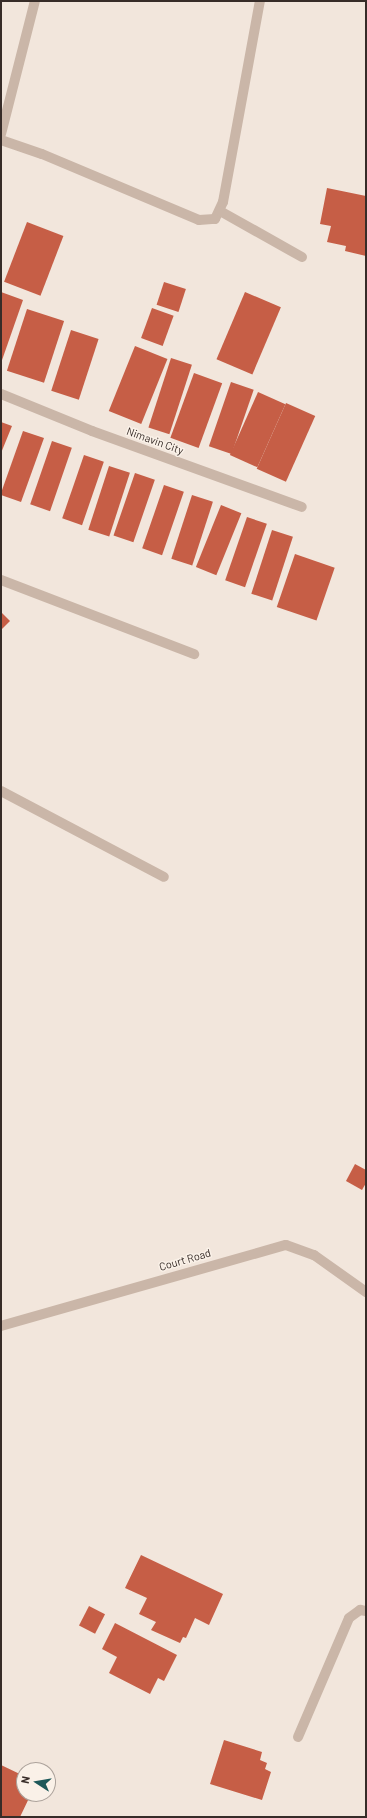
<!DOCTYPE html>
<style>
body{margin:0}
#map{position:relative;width:367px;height:1818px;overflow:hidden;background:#f2e6dc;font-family:Barlow,sans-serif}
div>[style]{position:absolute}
.building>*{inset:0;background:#c65e46;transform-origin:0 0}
.minor>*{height:10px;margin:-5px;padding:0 5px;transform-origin:5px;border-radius:5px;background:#cab6a8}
span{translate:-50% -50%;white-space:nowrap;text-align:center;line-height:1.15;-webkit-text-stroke:3px #faf1e8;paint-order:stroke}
.street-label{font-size:11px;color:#372c28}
.frame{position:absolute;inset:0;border:2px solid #372c28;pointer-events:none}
.north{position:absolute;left:16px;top:1762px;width:40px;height:40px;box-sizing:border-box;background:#faf1e8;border:1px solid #aca29b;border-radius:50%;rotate:282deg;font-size:11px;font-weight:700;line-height:16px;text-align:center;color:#372c28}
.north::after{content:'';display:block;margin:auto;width:14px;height:18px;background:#1d5859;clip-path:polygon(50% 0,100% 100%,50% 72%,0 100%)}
</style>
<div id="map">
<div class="building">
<i style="clip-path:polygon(327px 188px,366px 196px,366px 256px,345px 251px,346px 246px,327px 242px,331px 226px,320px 224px)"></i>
<i style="left:27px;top:222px;width:39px;height:64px;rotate:21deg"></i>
<i style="left:164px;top:282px;width:23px;height:24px;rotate:18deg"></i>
<i style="clip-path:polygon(1px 292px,23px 300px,1px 363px)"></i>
<i style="left:245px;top:292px;width:39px;height:73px;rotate:23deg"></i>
<i style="left:152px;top:308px;width:23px;height:32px;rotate:20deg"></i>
<i style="left:27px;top:309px;width:39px;height:65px;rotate:18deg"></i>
<i style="left:71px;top:330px;width:29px;height:64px;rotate:18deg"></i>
<i style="left:135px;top:346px;width:35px;height:70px;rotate:22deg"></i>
<i style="left:171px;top:358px;width:22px;height:73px;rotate:18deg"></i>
<i style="left:194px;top:373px;width:30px;height:69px;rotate:20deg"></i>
<i style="left:231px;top:382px;width:24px;height:68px;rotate:19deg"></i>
<i style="left:258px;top:392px;width:30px;height:69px;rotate:24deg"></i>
<i style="left:286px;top:403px;width:32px;height:72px;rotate:24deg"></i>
<i style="clip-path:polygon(1px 422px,12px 426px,1px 453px)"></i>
<i style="clip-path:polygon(23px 431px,44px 438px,21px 502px,1px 495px,1px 493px)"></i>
<i style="left:52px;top:441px;width:21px;height:67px;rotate:19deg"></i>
<i style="left:84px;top:455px;width:21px;height:67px;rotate:19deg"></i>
<i style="left:109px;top:466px;width:22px;height:67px;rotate:18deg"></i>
<i style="left:135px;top:473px;width:21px;height:66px;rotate:19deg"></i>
<i style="left:164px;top:485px;width:21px;height:67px;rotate:19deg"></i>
<i style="left:192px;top:495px;width:22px;height:67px;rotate:18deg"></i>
<i style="left:221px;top:505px;width:22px;height:67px;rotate:22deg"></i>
<i style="left:247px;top:517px;width:21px;height:67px;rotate:19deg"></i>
<i style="left:272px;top:530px;width:22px;height:67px;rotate:18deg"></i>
<i style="left:295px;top:554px;width:42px;height:56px;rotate:19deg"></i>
<i style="clip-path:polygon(1px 612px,10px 621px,1px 630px)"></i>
<i style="clip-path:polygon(355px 1164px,366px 1170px,366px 1183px,362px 1190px,346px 1181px)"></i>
<i style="clip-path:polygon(141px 1555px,223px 1594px,209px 1625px,195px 1618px,186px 1638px,183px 1637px,180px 1643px,151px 1630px,156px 1622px,139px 1614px,147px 1598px,125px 1588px)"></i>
<i style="left:89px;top:1606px;width:18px;height:22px;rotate:27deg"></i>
<i style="clip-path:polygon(115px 1623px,177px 1655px,164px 1681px,158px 1678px,150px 1694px,109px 1673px,117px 1657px,102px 1649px)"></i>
<i style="clip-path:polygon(224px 1740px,262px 1752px,260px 1760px,267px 1763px,265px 1769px,271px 1772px,262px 1800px,210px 1784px)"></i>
<i style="clip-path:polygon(1px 1765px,24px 1776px,24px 1794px,31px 1794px,20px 1817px,1px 1817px)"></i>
</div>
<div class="minor">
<i style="left:1px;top:134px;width:137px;rotate:-75.7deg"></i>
<i style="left:1px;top:140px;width:43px;rotate:18.9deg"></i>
<i style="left:42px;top:154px;width:170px;rotate:22.8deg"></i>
<i style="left:199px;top:220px;width:16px;rotate:-4deg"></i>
<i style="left:215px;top:219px;width:19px;rotate:-65deg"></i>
<i style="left:223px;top:202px;width:204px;rotate:-79.6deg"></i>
<i style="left:220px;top:211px;width:94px;rotate:29.3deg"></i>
<i style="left:1px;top:394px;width:98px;rotate:22.1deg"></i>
<i style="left:92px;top:431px;width:223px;rotate:19.9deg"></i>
<i style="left:1px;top:580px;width:207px;rotate:21deg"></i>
<i style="left:1px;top:791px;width:184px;rotate:27.8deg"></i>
<i style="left:1px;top:1326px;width:296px;rotate:-15.9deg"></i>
<i style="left:286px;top:1245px;width:30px;rotate:20deg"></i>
<i style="left:314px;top:1255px;width:64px;rotate:35.4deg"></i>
<i style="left:298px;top:1737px;width:129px;rotate:-66.8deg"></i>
<i style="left:349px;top:1618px;width:14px;rotate:-36deg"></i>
<i style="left:360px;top:1610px;width:6px;rotate:9deg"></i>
</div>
<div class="street-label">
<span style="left:155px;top:441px;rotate:20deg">Nimavin City</span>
<span style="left:185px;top:1260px;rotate:-16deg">Court Road</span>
</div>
<div class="frame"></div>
<div class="north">N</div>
</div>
